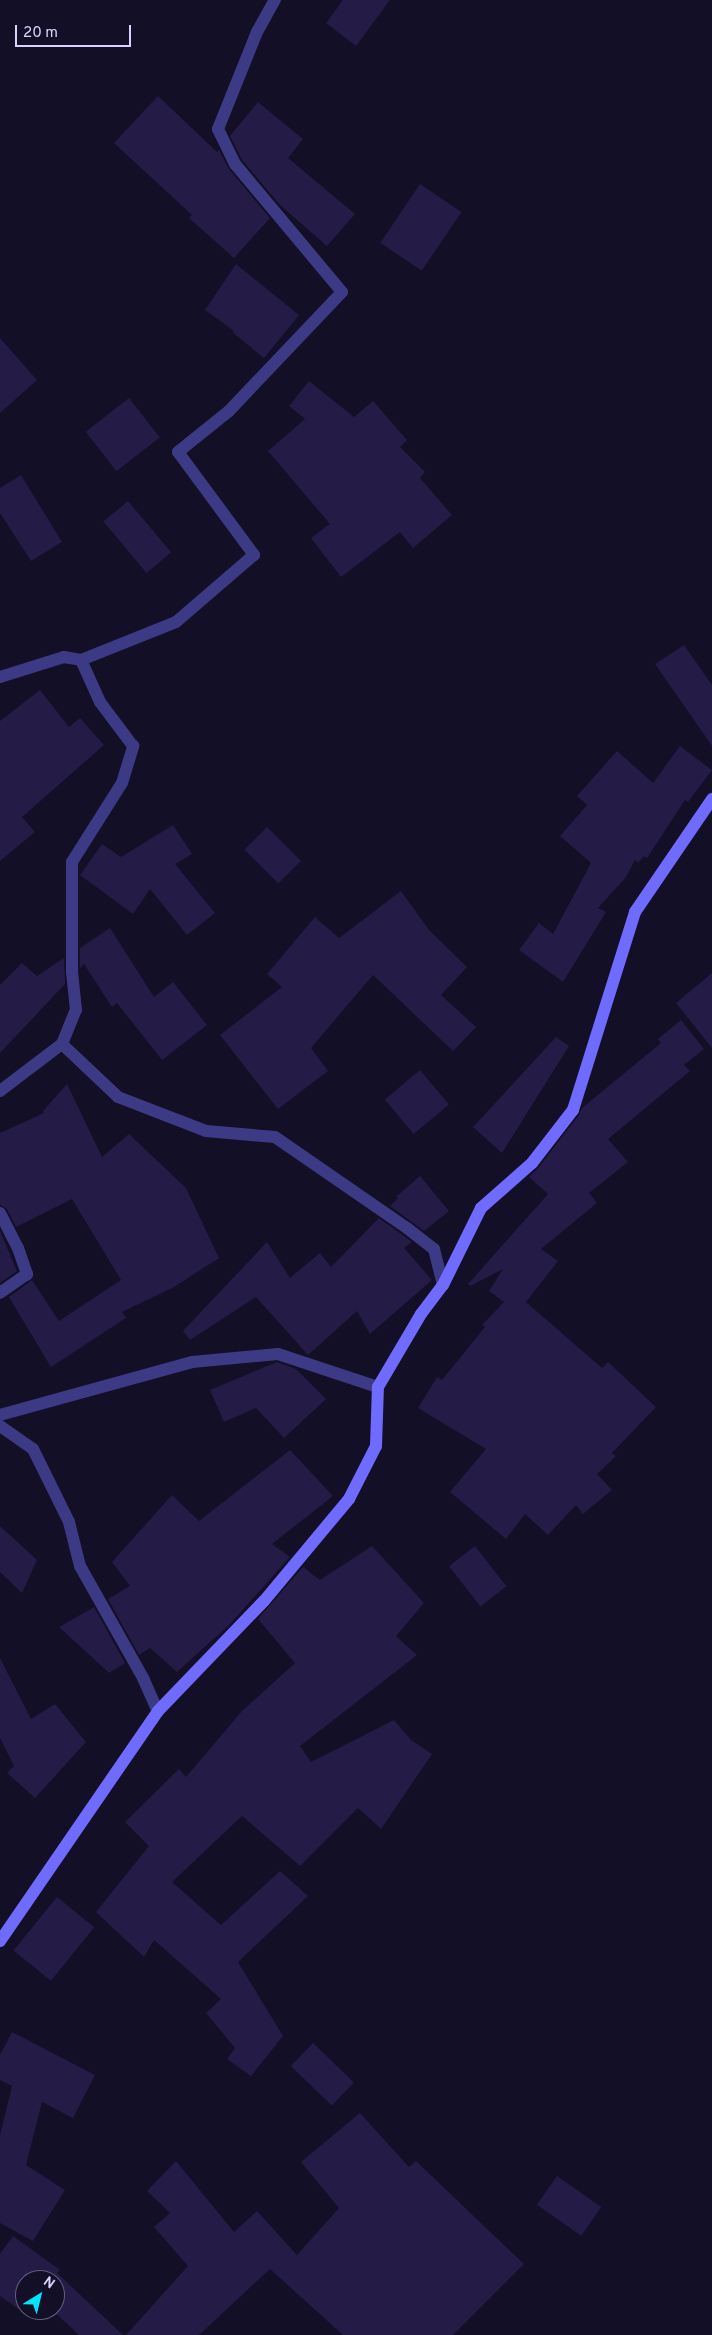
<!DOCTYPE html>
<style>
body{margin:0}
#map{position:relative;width:712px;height:2335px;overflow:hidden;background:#130f26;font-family:Overpass,sans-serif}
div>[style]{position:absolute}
.building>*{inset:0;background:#241b47;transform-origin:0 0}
.lane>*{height:12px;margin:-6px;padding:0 6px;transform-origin:6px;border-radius:6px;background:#3d3a85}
.street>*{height:12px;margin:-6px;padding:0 6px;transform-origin:6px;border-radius:6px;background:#3d3a85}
.secondary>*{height:12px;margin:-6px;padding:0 6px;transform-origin:6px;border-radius:6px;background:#6f6bff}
span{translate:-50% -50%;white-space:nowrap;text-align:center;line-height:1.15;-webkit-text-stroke:4px #130f26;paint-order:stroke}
.north{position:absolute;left:15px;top:2270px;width:50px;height:50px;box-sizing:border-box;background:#130f26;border:1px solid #625e7d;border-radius:50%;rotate:36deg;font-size:14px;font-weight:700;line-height:20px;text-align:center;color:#d9d4ff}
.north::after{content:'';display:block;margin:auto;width:18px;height:22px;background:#00e5ff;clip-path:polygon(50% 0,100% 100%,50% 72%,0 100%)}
.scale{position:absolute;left:15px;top:25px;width:116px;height:22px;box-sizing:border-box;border:2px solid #d9d4ff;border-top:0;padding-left:6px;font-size:15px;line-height:18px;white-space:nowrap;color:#d9d4ff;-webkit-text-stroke:4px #130f26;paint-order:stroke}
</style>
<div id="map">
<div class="building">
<i style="clip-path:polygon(343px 0,390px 0,356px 46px,326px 23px)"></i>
<i style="clip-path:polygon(158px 96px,217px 152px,219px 150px,229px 169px,270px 218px,234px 258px,189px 218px,192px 215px,114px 143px)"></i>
<i style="clip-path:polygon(258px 102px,303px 139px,288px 158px,355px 214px,327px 246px,281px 206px,242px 160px,230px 136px)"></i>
<i style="left:420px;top:184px;width:50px;height:71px;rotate:34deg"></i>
<i style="clip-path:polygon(236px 264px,299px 315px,264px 358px,232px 332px,234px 331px,205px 310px)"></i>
<i style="clip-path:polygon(0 338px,37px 380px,0 413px)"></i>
<i style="clip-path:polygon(309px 381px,354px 417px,373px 401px,407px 440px,400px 447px,425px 472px,420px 478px,452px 515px,413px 548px,400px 532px,341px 577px,311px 538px,330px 524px,268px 451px,305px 419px,289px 406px)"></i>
<i style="left:129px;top:398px;width:50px;height:55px;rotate:52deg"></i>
<i style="clip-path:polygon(21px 475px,62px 542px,31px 561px,0 513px,0 488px)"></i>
<i style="left:128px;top:501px;width:67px;height:32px;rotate:50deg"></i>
<i style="clip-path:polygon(684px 645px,712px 685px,712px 746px,655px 664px)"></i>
<i style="clip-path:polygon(40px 690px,69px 727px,80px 718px,104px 745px,22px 817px,35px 832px,0 861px,0 721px)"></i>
<i style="clip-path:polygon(680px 746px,712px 770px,688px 802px,685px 800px,647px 858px,644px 856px,638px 863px,635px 860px,626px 877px,598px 908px,606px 912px,563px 982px,519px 950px,539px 923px,553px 934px,591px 863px,560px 836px,587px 805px,577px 796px,617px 751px,653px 783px)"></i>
<i style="clip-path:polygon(173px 825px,192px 854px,175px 864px,215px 913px,187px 935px,150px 889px,133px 914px,80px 875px,102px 844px,121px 857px)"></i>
<i style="left:267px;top:827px;width:48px;height:32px;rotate:45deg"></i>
<i style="clip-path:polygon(401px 891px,429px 930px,467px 967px,441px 995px,476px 1027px,453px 1051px,373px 975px,311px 1048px,328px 1071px,278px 1109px,220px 1035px,282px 987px,267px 974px,315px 917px,339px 938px)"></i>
<i style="clip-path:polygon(110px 928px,154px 997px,173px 982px,207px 1025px,162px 1060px,117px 1003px,112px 1007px,84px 964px,80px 968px,80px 948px)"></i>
<i style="clip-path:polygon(64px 958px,65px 984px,0 1053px,0 985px,22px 963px,37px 976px)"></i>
<i style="clip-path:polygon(712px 973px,712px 1048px,676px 1003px)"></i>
<i style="clip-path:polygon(681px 1020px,704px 1049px,684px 1065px,690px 1071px,608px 1139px,628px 1162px,589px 1193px,597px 1203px,541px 1249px,558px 1261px,526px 1302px,602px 1368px,608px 1362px,656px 1407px,612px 1453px,616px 1456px,597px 1474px,612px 1490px,583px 1514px,576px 1505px,548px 1535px,525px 1514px,506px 1539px,450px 1492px,486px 1449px,418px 1408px,437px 1377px,442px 1380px,485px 1327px,482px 1325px,504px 1302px,489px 1291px,503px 1269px,470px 1286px,468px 1284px,548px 1194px,529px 1177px,538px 1168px,579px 1115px,582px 1108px,661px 1043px,658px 1039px)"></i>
<i style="clip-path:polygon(556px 1037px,569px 1046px,502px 1153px,473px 1127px)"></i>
<i style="left:420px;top:1070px;width:45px;height:46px;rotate:50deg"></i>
<i style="clip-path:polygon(67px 1084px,102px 1157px,129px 1134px,186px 1188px,219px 1258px,174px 1287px,122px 1312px,126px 1318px,51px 1367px,9px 1297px,32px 1280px,59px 1321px,121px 1280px,72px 1199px,16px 1227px,7px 1209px,0 1205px,0 1133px,44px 1113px,43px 1111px)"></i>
<i style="clip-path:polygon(420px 1176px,449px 1211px,424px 1231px,390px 1206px,398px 1198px,397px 1196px)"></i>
<i style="clip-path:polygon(379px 1218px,412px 1242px,404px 1248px,432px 1280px,370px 1334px,357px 1311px,308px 1355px,256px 1297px,190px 1340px,183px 1331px,267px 1242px,290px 1278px,320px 1253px,331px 1267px)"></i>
<i style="clip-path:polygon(0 1231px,17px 1271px,0 1283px)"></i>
<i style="clip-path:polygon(277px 1362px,296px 1369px,326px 1399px,284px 1438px,256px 1408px,224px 1422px,210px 1390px)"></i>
<i style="clip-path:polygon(290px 1450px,333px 1496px,272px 1544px,290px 1557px,229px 1625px,177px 1672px,150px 1648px,139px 1655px,108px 1599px,130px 1586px,112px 1562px,172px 1495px,199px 1521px)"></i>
<i style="clip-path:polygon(0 1526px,37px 1560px,22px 1593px,0 1572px)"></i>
<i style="clip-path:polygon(372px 1546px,424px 1603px,396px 1636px,417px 1655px,300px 1746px,311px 1762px,394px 1720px,411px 1740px,432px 1754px,381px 1829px,358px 1808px,300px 1866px,242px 1816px,172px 1882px,221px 1925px,280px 1871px,308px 1896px,238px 1962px,283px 2036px,251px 2076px,227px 2059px,235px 2048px,206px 2013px,221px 1999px,154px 1940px,144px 1957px,96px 1912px,149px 1846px,125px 1822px,179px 1769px,186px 1777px,242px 1711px,295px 1663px,258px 1619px,303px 1567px,320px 1580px)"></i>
<i style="left:475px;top:1546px;width:51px;height:33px;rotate:52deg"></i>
<i style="clip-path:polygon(94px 1607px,125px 1663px,109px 1673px,59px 1627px)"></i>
<i style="clip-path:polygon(0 1658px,31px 1719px,55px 1704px,86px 1742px,35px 1798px,7px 1773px,14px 1766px,0 1738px)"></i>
<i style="left:57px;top:1897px;width:48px;height:69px;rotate:39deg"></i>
<i style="clip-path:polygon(12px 2032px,95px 2075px,73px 2118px,42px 2102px,26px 2165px,65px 2190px,33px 2241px,0 2223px,0 2135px,12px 2086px,0 2080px,0 2055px)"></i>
<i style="left:313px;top:2043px;width:57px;height:32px;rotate:44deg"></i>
<i style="clip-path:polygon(360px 2113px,409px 2167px,416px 2161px,524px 2264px,453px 2335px,343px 2335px,270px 2269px,199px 2335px,126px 2335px,188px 2266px,154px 2227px,170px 2213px,147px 2191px,176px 2161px,234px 2232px,257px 2211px,297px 2255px,339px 2208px,301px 2162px)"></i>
<i style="left:557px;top:2176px;width:54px;height:35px;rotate:35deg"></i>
<i style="clip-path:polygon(13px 2236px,60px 2270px,57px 2273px,123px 2335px,79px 2335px,52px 2310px,55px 2310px,55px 2280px,25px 2280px,25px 2310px,31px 2310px,27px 2315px,0 2296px,0 2254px)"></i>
</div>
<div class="lane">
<i style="left:62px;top:1044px;width:77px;rotate:43.4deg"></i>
<i style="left:118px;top:1097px;width:94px;rotate:21.1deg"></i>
<i style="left:206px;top:1131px;width:69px;rotate:5deg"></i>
<i style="left:275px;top:1137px;width:160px;rotate:34.6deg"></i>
<i style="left:407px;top:1228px;width:34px;rotate:38deg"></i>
<i style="left:434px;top:1249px;width:37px;rotate:76deg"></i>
<i style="left:0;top:1415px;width:199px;rotate:-15.4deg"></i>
<i style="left:192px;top:1362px;width:86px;rotate:-5.3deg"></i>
<i style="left:278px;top:1354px;width:105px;rotate:18.3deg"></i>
</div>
<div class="street">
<i style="left:0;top:677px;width:67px;rotate:-17.4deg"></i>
<i style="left:64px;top:657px;width:17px;rotate:10deg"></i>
<i style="left:0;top:1091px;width:78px;rotate:-37.2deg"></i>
<i style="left:62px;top:1044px;width:37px;rotate:-68deg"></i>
<i style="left:76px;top:1010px;width:38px;rotate:-96deg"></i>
<i style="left:72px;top:972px;width:110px;rotate:-90deg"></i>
<i style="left:72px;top:862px;width:93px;rotate:-57.7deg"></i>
<i style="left:122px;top:783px;width:39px;rotate:-73deg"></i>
<i style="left:133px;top:746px;width:55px;rotate:-126.9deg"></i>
<i style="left:100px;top:702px;width:46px;rotate:-114.3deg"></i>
<i style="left:81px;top:660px;width:102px;rotate:-21.8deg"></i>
<i style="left:176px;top:622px;width:103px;rotate:-40.7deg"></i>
<i style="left:254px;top:555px;width:128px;rotate:-126.4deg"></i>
<i style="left:178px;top:452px;width:65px;rotate:-38.8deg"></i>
<i style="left:229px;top:411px;width:164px;rotate:-46.5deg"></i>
<i style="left:342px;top:292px;width:167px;rotate:-129.9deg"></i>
<i style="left:235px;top:164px;width:39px;rotate:-116deg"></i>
<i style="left:218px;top:129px;width:105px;rotate:-68.1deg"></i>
<i style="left:257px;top:32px;width:37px;rotate:-61deg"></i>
<i style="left:0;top:1213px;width:39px;rotate:63deg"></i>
<i style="left:18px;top:1248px;width:28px;rotate:71deg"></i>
<i style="left:27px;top:1274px;width:33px;rotate:145deg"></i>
<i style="left:0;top:1426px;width:40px;rotate:34.9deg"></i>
<i style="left:33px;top:1449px;width:81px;rotate:63.7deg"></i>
<i style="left:69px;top:1522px;width:45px;rotate:76deg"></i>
<i style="left:80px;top:1566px;width:129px;rotate:60.6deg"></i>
<i style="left:143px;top:1678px;width:36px;rotate:66deg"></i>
</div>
<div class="secondary">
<i style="left:0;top:1941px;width:279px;rotate:-55.5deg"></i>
<i style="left:158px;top:1711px;width:153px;rotate:-46.1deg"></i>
<i style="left:264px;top:1601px;width:133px;rotate:-50.2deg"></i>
<i style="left:349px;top:1499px;width:59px;rotate:-63deg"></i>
<i style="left:376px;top:1446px;width:59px;rotate:-88.1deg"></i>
<i style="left:378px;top:1387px;width:85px;rotate:-59.5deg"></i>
<i style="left:421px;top:1314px;width:36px;rotate:-53deg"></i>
<i style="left:443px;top:1285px;width:86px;rotate:-63.7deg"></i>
<i style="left:481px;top:1208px;width:68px;rotate:-41.4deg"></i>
<i style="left:532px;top:1163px;width:67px;rotate:-52.3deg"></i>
<i style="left:573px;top:1110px;width:207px;rotate:-72.6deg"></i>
<i style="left:635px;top:912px;width:137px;rotate:-55.7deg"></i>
</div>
<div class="north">N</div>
<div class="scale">20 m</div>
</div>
